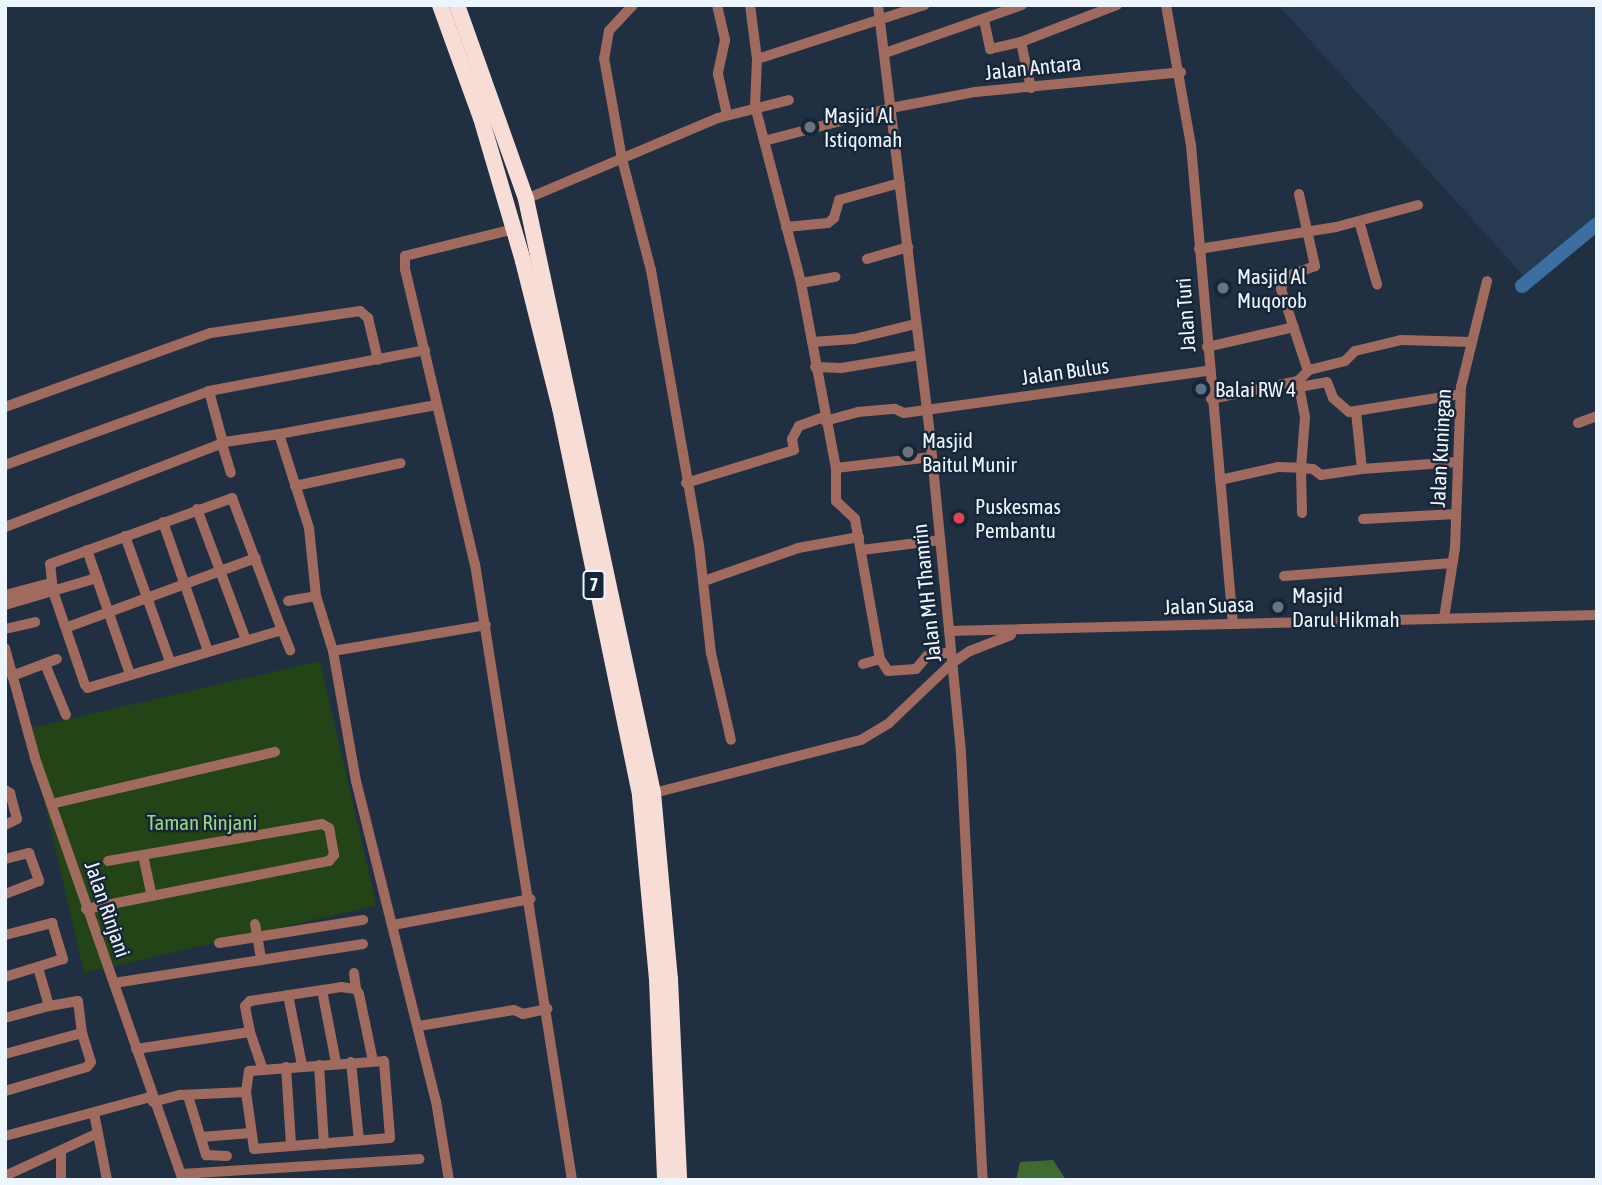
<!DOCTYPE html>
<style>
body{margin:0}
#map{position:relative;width:1602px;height:1185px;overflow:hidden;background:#203042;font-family:"Asap Condensed",sans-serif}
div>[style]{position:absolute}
.built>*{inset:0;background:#263a52}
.green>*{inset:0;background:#224416;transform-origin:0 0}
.forest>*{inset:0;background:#3f6a31}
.river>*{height:14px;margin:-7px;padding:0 7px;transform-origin:7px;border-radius:7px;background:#3d6ea2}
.minor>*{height:10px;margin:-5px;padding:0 5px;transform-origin:5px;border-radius:5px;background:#a06b5e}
.highway>*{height:16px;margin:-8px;padding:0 8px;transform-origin:8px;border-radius:8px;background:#f8ddd6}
.dots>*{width:19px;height:19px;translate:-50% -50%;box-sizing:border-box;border:4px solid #172637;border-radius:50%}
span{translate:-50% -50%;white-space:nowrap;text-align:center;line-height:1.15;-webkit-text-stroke:5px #172637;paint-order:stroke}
.shield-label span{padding:2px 5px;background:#172637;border:2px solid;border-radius:5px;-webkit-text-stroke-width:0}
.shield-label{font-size:19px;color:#edf5ff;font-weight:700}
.street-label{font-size:21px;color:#edf5ff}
.poi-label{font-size:21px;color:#edf5ff}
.left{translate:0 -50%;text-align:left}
.park-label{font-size:21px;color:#97d684}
.frame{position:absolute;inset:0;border:7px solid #edf5ff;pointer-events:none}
</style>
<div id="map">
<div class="built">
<i style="clip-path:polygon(1278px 5px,1597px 5px,1597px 232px,1531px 284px)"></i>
</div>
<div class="green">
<i style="left:320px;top:661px;width:251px;height:300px;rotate:77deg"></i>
</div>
<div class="forest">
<i style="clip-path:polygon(1053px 1160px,1066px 1180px,1016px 1180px,1020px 1162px)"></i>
</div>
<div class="river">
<i style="left:1522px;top:286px;width:97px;rotate:-39.6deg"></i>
</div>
<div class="minor">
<i style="left:633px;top:5px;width:35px;rotate:133deg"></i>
<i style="left:609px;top:31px;width:27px;rotate:100deg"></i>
<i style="left:604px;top:58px;width:103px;rotate:79.9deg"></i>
<i style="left:622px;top:159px;width:115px;rotate:75.4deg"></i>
<i style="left:651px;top:270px;width:279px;rotate:80.1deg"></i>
<i style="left:699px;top:545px;width:109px;rotate:83.7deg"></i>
<i style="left:711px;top:653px;width:89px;rotate:77.1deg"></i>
<i style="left:717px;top:5px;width:36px;rotate:77deg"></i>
<i style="left:725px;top:40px;width:35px;rotate:102deg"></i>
<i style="left:718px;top:74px;width:42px;rotate:77.6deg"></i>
<i style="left:750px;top:5px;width:54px;rotate:82.6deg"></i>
<i style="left:757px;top:59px;width:47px;rotate:92.4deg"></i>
<i style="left:755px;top:106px;width:183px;rotate:75.4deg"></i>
<i style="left:801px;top:283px;width:188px;rotate:79.3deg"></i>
<i style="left:878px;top:5px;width:444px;rotate:83.1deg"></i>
<i style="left:931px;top:446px;width:308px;rotate:84.4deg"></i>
<i style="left:961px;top:753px;width:428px;rotate:87.1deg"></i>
<i style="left:1166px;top:5px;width:142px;rotate:79.9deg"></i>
<i style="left:1191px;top:145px;width:480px;rotate:85deg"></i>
<i style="left:984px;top:20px;width:30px;rotate:78deg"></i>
<i style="left:990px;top:49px;width:32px;rotate:-13deg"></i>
<i style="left:885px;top:53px;width:145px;rotate:-19.3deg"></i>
<i style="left:757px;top:59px;width:176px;rotate:-17.9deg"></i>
<i style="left:1031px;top:88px;width:47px;rotate:-102.3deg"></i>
<i style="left:1021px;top:42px;width:103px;rotate:-21.1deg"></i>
<i style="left:764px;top:141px;width:131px;rotate:-14.6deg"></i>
<i style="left:891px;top:108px;width:86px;rotate:-10.8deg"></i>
<i style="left:975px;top:92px;width:207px;rotate:-5.5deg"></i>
<i style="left:1299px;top:194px;width:74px;rotate:77.5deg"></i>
<i style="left:1315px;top:266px;width:32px;rotate:160deg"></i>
<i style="left:1285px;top:277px;width:13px;rotate:108deg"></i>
<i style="left:1281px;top:289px;width:86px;rotate:71.8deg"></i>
<i style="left:526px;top:199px;width:208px;rotate:-22.9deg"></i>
<i style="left:718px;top:118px;width:73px;rotate:-14.2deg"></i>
<i style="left:1359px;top:221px;width:66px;rotate:74.1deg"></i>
<i style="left:786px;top:227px;width:42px;rotate:-5.4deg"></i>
<i style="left:828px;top:223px;width:8px;rotate:-40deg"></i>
<i style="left:834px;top:218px;width:19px;rotate:-74deg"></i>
<i style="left:839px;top:200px;width:63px;rotate:-15.6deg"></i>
<i style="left:514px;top:229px;width:112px;rotate:166.1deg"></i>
<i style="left:405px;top:256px;width:13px;rotate:90deg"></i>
<i style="left:405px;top:269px;width:303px;rotate:76.7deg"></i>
<i style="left:475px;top:564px;width:624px;rotate:81.05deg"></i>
<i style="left:1199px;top:249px;width:139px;rotate:-9.1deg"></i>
<i style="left:1336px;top:227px;width:85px;rotate:-15deg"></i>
<i style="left:867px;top:259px;width:43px;rotate:-16.3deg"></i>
<i style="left:801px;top:283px;width:35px;rotate:-10deg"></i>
<i style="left:812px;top:342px;width:42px;rotate:-4.1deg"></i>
<i style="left:854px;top:339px;width:64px;rotate:-13.6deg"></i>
<i style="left:1207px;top:347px;width:89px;rotate:-12.9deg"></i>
<i style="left:815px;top:367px;width:26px;rotate:2deg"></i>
<i style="left:841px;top:368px;width:80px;rotate:-9.3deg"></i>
<i style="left:1298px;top:381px;width:6px;rotate:81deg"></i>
<i style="left:1299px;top:387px;width:28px;rotate:-10deg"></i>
<i style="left:1327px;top:382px;width:17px;rotate:69deg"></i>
<i style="left:1333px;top:398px;width:21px;rotate:41deg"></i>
<i style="left:1349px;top:412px;width:113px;rotate:-9.1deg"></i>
<i style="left:209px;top:391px;width:54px;rotate:74.9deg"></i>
<i style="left:1211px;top:399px;width:89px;rotate:-11.7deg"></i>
<i style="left:1298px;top:381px;width:16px;rotate:-45deg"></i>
<i style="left:1309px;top:370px;width:37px;rotate:-14deg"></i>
<i style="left:1345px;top:361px;width:14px;rotate:-45deg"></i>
<i style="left:1355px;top:351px;width:47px;rotate:-13.4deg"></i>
<i style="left:1401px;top:340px;width:71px;rotate:1.6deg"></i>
<i style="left:436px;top:405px;width:160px;rotate:169.5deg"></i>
<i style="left:279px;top:434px;width:99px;rotate:72.3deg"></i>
<i style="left:309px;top:528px;width:68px;rotate:84.1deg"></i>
<i style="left:316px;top:596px;width:58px;rotate:72.8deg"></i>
<i style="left:333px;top:651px;width:132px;rotate:80deg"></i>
<i style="left:356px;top:781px;width:330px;rotate:76deg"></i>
<i style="left:436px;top:1101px;width:80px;rotate:80.7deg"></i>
<i style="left:5px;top:407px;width:219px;rotate:-19.8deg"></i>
<i style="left:211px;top:333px;width:151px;rotate:-8.4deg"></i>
<i style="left:360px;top:311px;width:11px;rotate:41deg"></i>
<i style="left:368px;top:318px;width:43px;rotate:76.6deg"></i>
<i style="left:1356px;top:412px;width:57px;rotate:84deg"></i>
<i style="left:1362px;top:469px;width:96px;rotate:-4.2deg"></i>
<i style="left:825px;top:421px;width:34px;rotate:-15deg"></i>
<i style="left:858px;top:412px;width:37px;rotate:-5deg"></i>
<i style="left:895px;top:409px;width:10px;rotate:24deg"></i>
<i style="left:904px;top:413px;width:307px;rotate:-7.9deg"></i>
<i style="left:1578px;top:423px;width:20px;rotate:-20deg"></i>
<i style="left:222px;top:444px;width:30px;rotate:73deg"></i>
<i style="left:932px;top:457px;width:97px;rotate:173.5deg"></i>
<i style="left:836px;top:468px;width:33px;rotate:90deg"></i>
<i style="left:836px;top:501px;width:26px;rotate:43deg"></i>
<i style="left:855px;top:519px;width:142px;rotate:79.9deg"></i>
<i style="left:880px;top:659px;width:14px;rotate:56deg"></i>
<i style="left:888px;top:671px;width:28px;rotate:-4deg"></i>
<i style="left:916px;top:669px;width:17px;rotate:-50deg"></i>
<i style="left:927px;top:656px;width:24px;rotate:-9deg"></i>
<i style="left:5px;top:465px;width:217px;rotate:-19.9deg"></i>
<i style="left:209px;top:391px;width:220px;rotate:-10.7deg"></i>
<i style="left:1220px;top:480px;width:59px;rotate:-12.6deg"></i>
<i style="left:1278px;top:467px;width:23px;rotate:2deg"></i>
<i style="left:1301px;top:468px;width:51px;rotate:-85.5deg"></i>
<i style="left:1305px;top:417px;width:31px;rotate:-101deg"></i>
<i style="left:686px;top:483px;width:113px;rotate:-17deg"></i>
<i style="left:794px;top:450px;width:11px;rotate:-100deg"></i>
<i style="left:792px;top:439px;width:15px;rotate:-62deg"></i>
<i style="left:799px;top:426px;width:27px;rotate:-20deg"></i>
<i style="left:295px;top:486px;width:108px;rotate:-12.2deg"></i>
<i style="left:197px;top:509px;width:140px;rotate:69.5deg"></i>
<i style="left:1302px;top:513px;width:45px;rotate:-91.3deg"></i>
<i style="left:1301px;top:468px;width:12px;rotate:5deg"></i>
<i style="left:1313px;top:469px;width:10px;rotate:37deg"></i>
<i style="left:1321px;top:475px;width:41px;rotate:-8.3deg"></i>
<i style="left:1363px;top:519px;width:93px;rotate:-3.1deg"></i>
<i style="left:163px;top:522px;width:137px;rotate:70.8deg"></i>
<i style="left:5px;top:527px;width:236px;rotate:-21.1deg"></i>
<i style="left:225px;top:442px;width:55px;rotate:-8.4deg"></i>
<i style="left:125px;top:536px;width:134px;rotate:70.3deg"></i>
<i style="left:87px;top:550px;width:131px;rotate:70.9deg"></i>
<i style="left:862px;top:550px;width:79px;rotate:-7.3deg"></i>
<i style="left:1284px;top:576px;width:169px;rotate:-4.4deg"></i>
<i style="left:704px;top:581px;width:100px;rotate:-19.3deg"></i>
<i style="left:798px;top:548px;width:62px;rotate:-10.2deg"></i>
<i style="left:5px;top:595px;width:48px;rotate:-14.6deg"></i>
<i style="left:288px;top:601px;width:28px;rotate:-10deg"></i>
<i style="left:5px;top:605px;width:96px;rotate:-16.4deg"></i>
<i style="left:1444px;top:618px;width:71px;rotate:-81.1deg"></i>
<i style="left:1455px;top:548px;width:161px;rotate:-87.9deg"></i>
<i style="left:1461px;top:387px;width:109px;rotate:-76.2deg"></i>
<i style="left:68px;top:627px;width:200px;rotate:-20.2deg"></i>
<i style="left:5px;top:629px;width:31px;rotate:-13deg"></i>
<i style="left:282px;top:630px;width:22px;rotate:68deg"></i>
<i style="left:949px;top:631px;width:648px;rotate:-1.41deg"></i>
<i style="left:5px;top:648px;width:114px;rotate:74.7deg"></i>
<i style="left:35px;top:758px;width:447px;rotate:70.7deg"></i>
<i style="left:333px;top:651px;width:155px;rotate:-9.6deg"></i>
<i style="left:45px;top:664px;width:55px;rotate:67.6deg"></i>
<i style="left:863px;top:664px;width:18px;rotate:-16deg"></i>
<i style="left:12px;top:676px;width:48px;rotate:-20.7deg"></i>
<i style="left:85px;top:685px;width:99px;rotate:-108.8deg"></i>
<i style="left:53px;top:591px;width:27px;rotate:-96deg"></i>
<i style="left:50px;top:564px;width:194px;rotate:-19.9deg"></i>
<i style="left:232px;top:498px;width:141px;rotate:69.3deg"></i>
<i style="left:282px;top:630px;width:203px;rotate:163.4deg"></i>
<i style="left:5px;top:790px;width:6px;rotate:31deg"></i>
<i style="left:10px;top:793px;width:27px;rotate:75deg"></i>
<i style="left:17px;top:819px;width:13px;rotate:153deg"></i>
<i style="left:650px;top:794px;width:218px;rotate:-14.4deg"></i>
<i style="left:861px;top:740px;width:33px;rotate:-31deg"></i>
<i style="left:889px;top:723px;width:87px;rotate:-43.6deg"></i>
<i style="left:952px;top:663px;width:22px;rotate:-34deg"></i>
<i style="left:970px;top:651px;width:44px;rotate:-21.3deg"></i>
<i style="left:51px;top:804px;width:230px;rotate:-13.1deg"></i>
<i style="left:143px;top:855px;width:40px;rotate:78deg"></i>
<i style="left:5px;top:859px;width:25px;rotate:-14deg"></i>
<i style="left:29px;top:853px;width:30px;rotate:70deg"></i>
<i style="left:39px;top:881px;width:36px;rotate:159deg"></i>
<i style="left:86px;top:909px;width:248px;rotate:-11.2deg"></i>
<i style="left:329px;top:861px;width:8px;rotate:-50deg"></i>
<i style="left:334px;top:855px;width:27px;rotate:-100deg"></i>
<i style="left:329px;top:828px;width:8px;rotate:-150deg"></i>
<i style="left:322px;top:824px;width:217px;rotate:170.2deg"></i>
<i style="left:255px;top:924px;width:36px;rotate:80deg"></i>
<i style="left:393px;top:925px;width:140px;rotate:-10.7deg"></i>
<i style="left:5px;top:935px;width:49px;rotate:-14.3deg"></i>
<i style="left:52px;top:923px;width:38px;rotate:73deg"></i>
<i style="left:63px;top:959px;width:61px;rotate:162.8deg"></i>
<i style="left:219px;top:943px;width:146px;rotate:-9.1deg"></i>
<i style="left:354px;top:973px;width:16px;rotate:83deg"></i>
<i style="left:114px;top:983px;width:252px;rotate:-8.9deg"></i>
<i style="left:322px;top:990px;width:74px;rotate:79.1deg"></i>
<i style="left:288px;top:995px;width:71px;rotate:78.7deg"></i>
<i style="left:49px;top:1006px;width:29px;rotate:-10deg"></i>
<i style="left:78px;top:1001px;width:32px;rotate:83deg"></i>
<i style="left:5px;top:1018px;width:46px;rotate:-15.3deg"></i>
<i style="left:49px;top:1006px;width:40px;rotate:-106deg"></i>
<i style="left:419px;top:1026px;width:96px;rotate:-9.6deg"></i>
<i style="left:514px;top:1010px;width:10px;rotate:24deg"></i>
<i style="left:523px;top:1014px;width:25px;rotate:-12deg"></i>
<i style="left:250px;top:1032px;width:40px;rotate:71.1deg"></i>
<i style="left:136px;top:1049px;width:115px;rotate:-8.5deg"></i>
<i style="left:250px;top:1032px;width:26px;rotate:-101deg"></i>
<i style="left:245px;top:1006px;width:7px;rotate:-45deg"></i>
<i style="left:250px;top:1001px;width:92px;rotate:-8.7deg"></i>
<i style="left:341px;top:987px;width:15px;rotate:8deg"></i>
<i style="left:356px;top:989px;width:6px;rotate:59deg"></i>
<i style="left:359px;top:994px;width:68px;rotate:78.2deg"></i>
<i style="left:5px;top:1054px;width:80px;rotate:-15.3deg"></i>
<i style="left:82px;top:1033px;width:30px;rotate:73deg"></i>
<i style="left:91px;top:1062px;width:6px;rotate:129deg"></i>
<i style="left:87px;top:1067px;width:85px;rotate:163.7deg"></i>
<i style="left:384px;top:1061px;width:77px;rotate:85.5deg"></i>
<i style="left:390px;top:1138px;width:136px;rotate:175.4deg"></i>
<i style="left:254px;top:1149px;width:58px;rotate:-98deg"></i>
<i style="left:246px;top:1092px;width:21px;rotate:-82deg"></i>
<i style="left:249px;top:1071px;width:135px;rotate:-4.2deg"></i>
<i style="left:351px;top:1062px;width:79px;rotate:84.2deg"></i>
<i style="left:319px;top:1065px;width:79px;rotate:86.4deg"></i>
<i style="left:286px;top:1067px;width:78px;rotate:86.3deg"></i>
<i style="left:188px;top:1096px;width:62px;rotate:73deg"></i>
<i style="left:206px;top:1155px;width:21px;rotate:3deg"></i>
<i style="left:153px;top:1102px;width:28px;rotate:-15deg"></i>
<i style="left:180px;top:1095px;width:66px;rotate:-2.6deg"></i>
<i style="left:94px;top:1113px;width:68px;rotate:79deg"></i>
<i style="left:5px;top:1136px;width:151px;rotate:-15deg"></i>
<i style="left:201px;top:1137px;width:50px;rotate:-4.6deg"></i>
<i style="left:181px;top:1174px;width:239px;rotate:-3.6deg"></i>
<i style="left:5px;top:1176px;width:102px;rotate:-24.8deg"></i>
<i style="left:61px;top:1180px;width:29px;rotate:-90deg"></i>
</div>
<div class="highway">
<i style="left:440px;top:5px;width:120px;rotate:70.1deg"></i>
<i style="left:481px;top:118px;width:149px;rotate:73.6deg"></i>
<i style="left:523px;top:261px;width:152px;rotate:75.9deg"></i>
<i style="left:560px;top:408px;width:396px;rotate:78.3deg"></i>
<i style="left:640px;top:796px;width:184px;rotate:84.7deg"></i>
<i style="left:657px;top:979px;width:201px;rotate:87.7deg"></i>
<i style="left:457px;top:5px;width:206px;rotate:70.4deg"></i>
<i style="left:526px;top:199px;width:607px;rotate:77.93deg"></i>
<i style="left:653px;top:793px;width:187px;rotate:84.8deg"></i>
<i style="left:670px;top:979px;width:201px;rotate:87.4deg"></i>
</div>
<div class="dots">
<i style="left:810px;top:127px;background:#6b7280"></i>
<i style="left:1223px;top:288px;background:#6b7280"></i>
<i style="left:1201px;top:389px;background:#5c6f8a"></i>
<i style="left:908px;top:452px;background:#6b7280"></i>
<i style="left:959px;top:518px;background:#e0444e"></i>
<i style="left:1278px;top:607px;background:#6b7280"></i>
</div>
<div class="shield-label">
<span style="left:594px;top:585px">7</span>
</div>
<div class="street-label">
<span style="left:1033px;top:67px;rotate:-6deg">Jalan Antara</span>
<span style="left:1185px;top:315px;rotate:-94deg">Jalan Turi</span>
<span style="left:1065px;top:371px;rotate:-8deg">Jalan Bulus</span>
<span style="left:1440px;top:448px;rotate:-87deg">Jalan Kuningan</span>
<span style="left:926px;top:593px;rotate:-96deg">Jalan MH Thamrin</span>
<span style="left:1209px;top:605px;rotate:-2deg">Jalan Suasa</span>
<span style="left:108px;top:909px;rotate:71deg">Jalan Rinjani</span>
</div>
<div class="poi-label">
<span class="left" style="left:824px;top:127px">Masjid Al<br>Istiqomah</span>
<span class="left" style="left:1237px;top:288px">Masjid Al<br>Muqorob</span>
<span class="left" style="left:1215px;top:389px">Balai RW 4</span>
<span class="left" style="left:922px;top:452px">Masjid<br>Baitul Munir</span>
<span class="left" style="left:975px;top:518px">Puskesmas<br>Pembantu</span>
<span class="left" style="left:1292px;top:607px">Masjid<br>Darul Hikmah</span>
</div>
<div class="park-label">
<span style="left:202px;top:822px">Taman Rinjani</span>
</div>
<div class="frame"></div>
</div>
